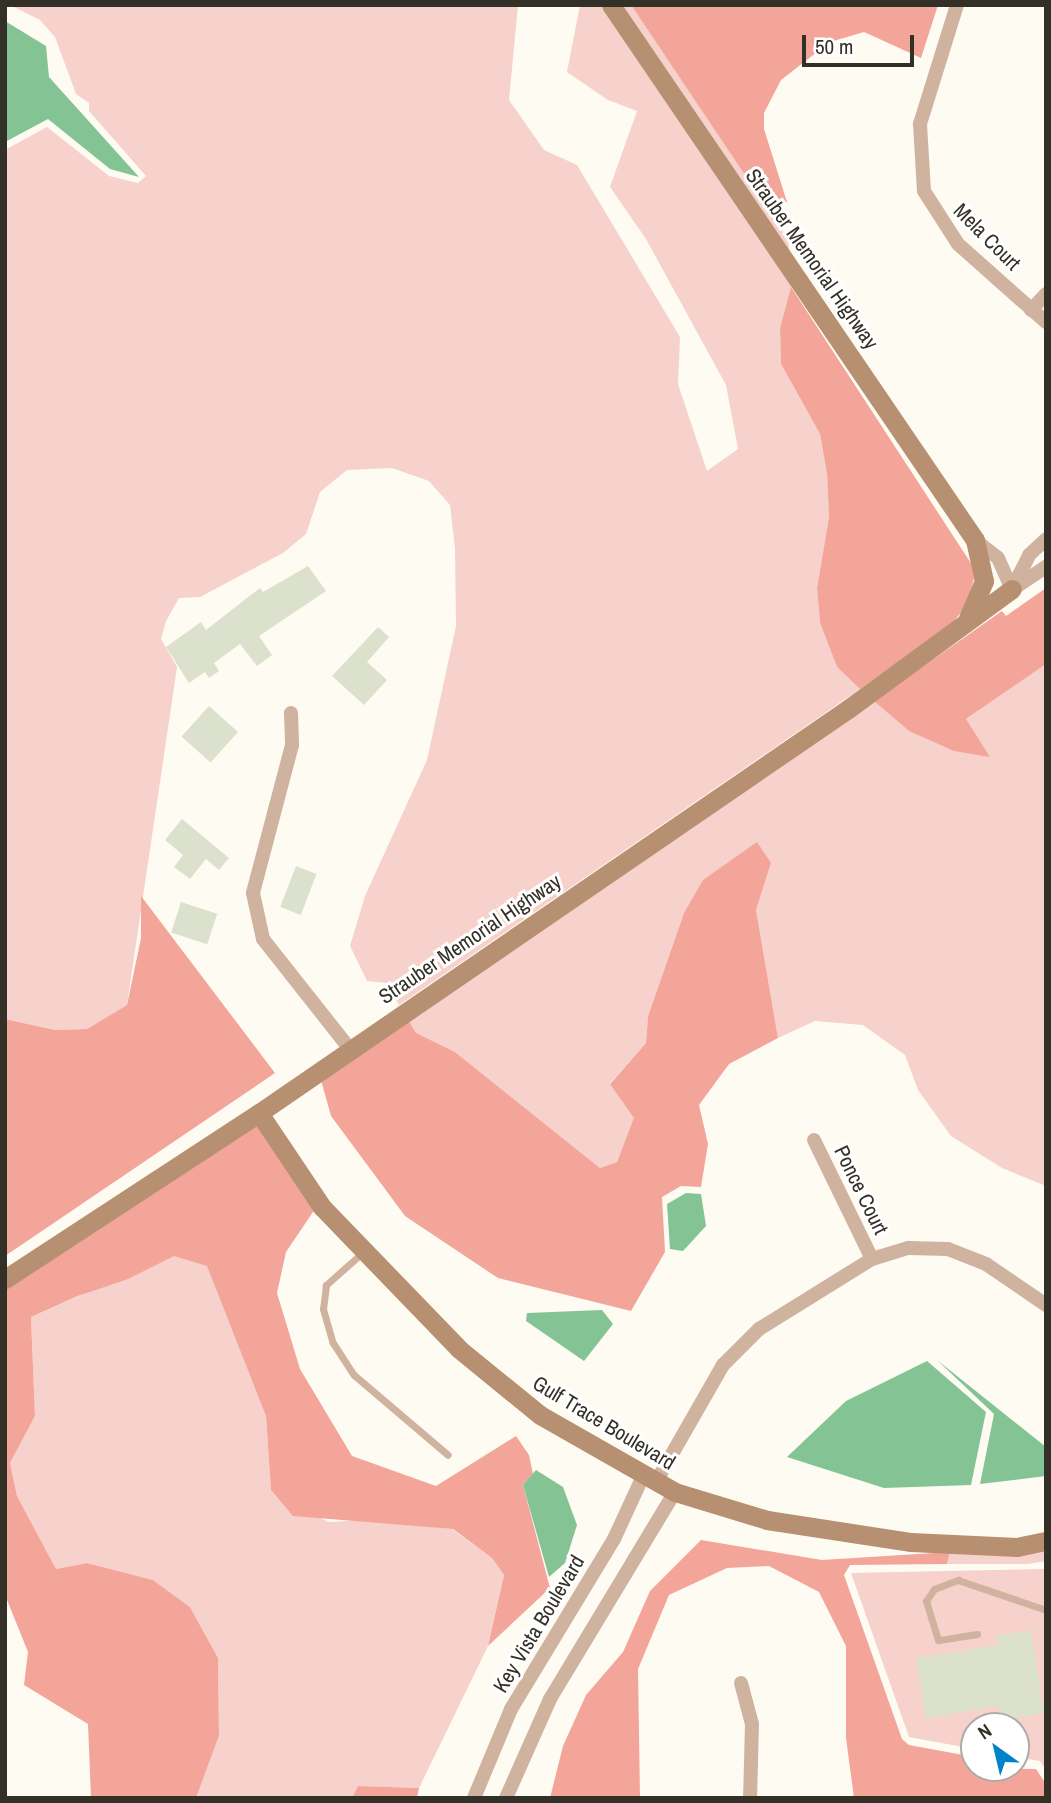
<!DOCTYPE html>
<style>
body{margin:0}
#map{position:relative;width:1051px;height:1803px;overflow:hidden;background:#fefbf3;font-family:"Archivo Narrow",sans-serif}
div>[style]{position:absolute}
.green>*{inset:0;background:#f7d1cb}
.forest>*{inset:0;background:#f3a599}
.water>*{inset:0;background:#84c494}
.building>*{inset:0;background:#dbe1cd;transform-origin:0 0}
.lane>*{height:7px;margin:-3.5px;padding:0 3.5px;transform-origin:3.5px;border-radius:3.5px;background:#cfb39f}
.street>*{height:14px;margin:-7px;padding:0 7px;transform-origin:7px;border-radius:7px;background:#cfb39f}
.secondary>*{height:19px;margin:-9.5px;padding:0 9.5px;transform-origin:9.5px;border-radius:9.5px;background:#b79071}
span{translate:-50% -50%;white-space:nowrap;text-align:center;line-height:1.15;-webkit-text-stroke:6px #fff;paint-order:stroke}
.street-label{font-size:21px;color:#333028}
.frame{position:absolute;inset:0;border:7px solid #333028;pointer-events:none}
.north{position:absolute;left:960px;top:1712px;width:70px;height:70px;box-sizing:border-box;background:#fff;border:2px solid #adaca9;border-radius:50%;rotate:326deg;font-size:19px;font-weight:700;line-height:28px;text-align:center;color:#333028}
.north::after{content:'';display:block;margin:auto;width:24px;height:32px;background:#0083ca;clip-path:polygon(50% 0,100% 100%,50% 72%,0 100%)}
.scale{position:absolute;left:802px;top:35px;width:112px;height:32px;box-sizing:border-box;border:4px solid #333028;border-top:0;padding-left:9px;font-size:21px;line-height:24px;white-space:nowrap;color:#333028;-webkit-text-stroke:5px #fff;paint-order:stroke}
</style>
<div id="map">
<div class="green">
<i style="clip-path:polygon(10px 5px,518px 5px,509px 100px,544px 150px,577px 165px,680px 337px,678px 384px,707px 471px,738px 449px,726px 385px,646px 239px,610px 187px,637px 111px,608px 100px,567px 72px,580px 5px,602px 5px,792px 283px,780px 328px,781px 364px,820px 434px,827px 474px,829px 517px,817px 588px,820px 623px,837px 667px,860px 689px,399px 1005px,387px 983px,367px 981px,350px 946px,365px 896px,427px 760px,456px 626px,455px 548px,450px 505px,429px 481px,392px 468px,347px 470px,320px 492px,306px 534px,283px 553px,200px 597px,179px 598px,166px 621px,161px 639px,177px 667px,127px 1005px,87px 1029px,55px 1030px,5px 1019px,5px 150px,47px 127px,109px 176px,138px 183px,146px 176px,89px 111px,89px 103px,76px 94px,55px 37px,40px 20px)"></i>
<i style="clip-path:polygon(621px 5px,631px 5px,788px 239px,790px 254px)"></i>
<i style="clip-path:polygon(1046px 664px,1046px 1186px,1002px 1168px,951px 1136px,918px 1090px,905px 1055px,863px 1025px,815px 1021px,778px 1038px,756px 910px,771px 863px,684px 913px,648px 1016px,646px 1043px,610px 1083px,635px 1118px,617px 1162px,600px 1168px,455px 1052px,415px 1033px,408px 1020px,874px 700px,909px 731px,966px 719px)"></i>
<i style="clip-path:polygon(173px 1255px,208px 1266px,225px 1302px,266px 1416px,271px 1490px,328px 1522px,369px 1520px,452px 1529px,492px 1558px,504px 1575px,488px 1646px,419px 1788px,358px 1786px,352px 1798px,196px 1798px,219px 1736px,218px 1658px,190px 1607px,153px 1580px,87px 1563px,56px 1569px,17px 1496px,10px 1463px,35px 1416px,31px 1317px)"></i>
<i style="clip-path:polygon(1046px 1550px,1046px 1561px,1028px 1564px,947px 1564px,950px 1552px)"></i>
<i style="clip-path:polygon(1046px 1569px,1046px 1770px,1040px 1761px,1016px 1757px,1016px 1726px,974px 1726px,974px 1749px,909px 1737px,851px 1573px)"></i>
</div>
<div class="forest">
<i style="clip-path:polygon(631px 5px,938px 5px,921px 58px,864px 32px,830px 42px,781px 80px,764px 113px,764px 129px,787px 202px,771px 214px)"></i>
<i style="clip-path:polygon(791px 287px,976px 571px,967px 605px,951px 625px,860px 689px,837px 667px,820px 623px,817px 588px,829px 517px,827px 474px,820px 434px,781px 364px,780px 328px)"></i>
<i style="clip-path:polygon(1046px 588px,1046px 664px,966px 719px,990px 757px,954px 751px,909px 731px,874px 701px,1002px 611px,1006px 616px)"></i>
<i style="clip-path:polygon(757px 842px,771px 863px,756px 910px,778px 1038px,729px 1064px,699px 1105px,708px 1144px,701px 1187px,681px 1186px,662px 1197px,665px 1252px,631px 1311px,498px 1278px,405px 1216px,331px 1116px,321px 1080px,408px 1020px,416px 1033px,455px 1052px,600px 1168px,617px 1162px,634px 1118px,610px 1084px,646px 1043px,648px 1016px,684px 913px,703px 880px)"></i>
<i style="clip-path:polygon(141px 896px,275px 1073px,5px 1256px,5px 1019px,55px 1030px,87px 1029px,127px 1005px,141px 938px)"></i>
<i style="clip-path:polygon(257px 1124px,315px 1209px,286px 1252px,277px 1293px,300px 1369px,352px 1456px,436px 1486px,516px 1436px,529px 1455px,533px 1474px,523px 1485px,550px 1588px,488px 1646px,504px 1575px,492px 1558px,453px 1529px,293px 1516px,271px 1490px,266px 1416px,207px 1266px,174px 1256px,128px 1279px,78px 1296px,31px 1317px,35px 1416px,10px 1463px,17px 1496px,56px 1569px,87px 1563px,153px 1580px,190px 1607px,218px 1658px,219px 1736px,196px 1798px,91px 1798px,88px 1724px,24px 1685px,28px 1652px,5px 1595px,5px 1289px)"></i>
<i style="clip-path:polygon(701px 1540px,822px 1560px,950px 1552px,947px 1564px,850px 1565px,844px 1575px,902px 1739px,909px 1745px,974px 1757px,974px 1768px,1036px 1769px,1046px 1784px,1046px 1798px,854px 1798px,846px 1738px,846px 1646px,819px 1592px,769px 1566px,727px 1568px,669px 1595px,638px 1669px,640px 1798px,550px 1798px,563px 1746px,586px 1695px,623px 1652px,650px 1591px)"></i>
<i style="clip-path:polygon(358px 1786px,419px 1788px,417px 1798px,352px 1798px)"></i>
</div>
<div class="water">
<i style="clip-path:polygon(5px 21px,46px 46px,49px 77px,139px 177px,110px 169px,48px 119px,5px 142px)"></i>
<i style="clip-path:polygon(686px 1193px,701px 1194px,706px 1226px,683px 1251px,670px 1249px,667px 1204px)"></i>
<i style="clip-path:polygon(602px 1310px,613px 1324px,584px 1361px,526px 1321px,527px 1313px)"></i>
<i style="clip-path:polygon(937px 1360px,1046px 1447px,1046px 1476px,980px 1484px,994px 1414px)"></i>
<i style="clip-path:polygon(927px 1361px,986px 1412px,971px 1485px,884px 1488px,787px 1457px,846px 1401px)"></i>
<i style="clip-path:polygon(536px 1470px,563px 1487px,577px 1525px,565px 1563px,549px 1577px,523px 1485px)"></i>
</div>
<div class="building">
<i style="clip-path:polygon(308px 566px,326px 591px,259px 636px,272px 655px,257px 666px,240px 644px,214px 663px,219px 671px,209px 678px,205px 672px,189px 683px,166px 647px,201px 622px,206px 630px,260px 588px,263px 592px)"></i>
<i style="clip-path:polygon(378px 627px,389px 637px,367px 662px,387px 680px,364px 705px,332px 676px)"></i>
<i style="left:209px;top:706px;width:39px;height:41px;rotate:42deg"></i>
<i style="clip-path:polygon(182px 819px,229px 858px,219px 870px,206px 859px,190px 879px,174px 867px,183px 855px,165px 840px)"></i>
<i style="left:296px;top:866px;width:22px;height:44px;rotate:21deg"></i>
<i style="left:181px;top:902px;width:38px;height:32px;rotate:18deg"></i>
<i style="clip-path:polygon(1031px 1630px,1044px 1713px,1001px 1721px,999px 1706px,926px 1718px,916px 1658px,997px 1645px,995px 1636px)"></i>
</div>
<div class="lane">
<i style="left:363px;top:1252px;width:50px;rotate:138.3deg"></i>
<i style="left:326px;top:1285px;width:24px;rotate:97deg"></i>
<i style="left:323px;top:1309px;width:35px;rotate:74deg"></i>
<i style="left:333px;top:1343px;width:38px;rotate:57deg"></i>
<i style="left:354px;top:1375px;width:123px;rotate:40.4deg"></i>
<i style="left:977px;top:1634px;width:39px;rotate:171deg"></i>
<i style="left:938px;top:1640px;width:41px;rotate:-107.1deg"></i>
<i style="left:926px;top:1601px;width:14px;rotate:-56deg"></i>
<i style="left:934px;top:1589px;width:26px;rotate:-21deg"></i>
<i style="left:958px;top:1580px;width:93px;rotate:18.8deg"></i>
</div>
<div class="street">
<i style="left:957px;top:5px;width:125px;rotate:107.3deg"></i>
<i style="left:920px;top:124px;width:67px;rotate:86.6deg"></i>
<i style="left:924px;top:191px;width:63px;rotate:57.3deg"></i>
<i style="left:958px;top:244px;width:118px;rotate:41.6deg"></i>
<i style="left:1031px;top:310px;width:22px;rotate:-47deg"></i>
<i style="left:975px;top:540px;width:29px;rotate:38deg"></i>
<i style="left:998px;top:558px;width:34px;rotate:66deg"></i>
<i style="left:1012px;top:589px;width:38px;rotate:-63deg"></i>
<i style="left:1029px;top:555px;width:23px;rotate:-43deg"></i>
<i style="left:1013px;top:589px;width:40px;rotate:-34deg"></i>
<i style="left:291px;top:713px;width:32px;rotate:88deg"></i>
<i style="left:292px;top:745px;width:153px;rotate:104.8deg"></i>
<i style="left:253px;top:893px;width:47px;rotate:77.7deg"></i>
<i style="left:263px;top:939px;width:140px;rotate:51.7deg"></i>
<i style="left:814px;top:1140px;width:132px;rotate:64deg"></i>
<i style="left:656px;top:1482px;width:135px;rotate:-60.2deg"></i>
<i style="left:723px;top:1365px;width:51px;rotate:-45deg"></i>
<i style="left:759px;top:1329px;width:133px;rotate:-31.8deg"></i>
<i style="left:872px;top:1259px;width:38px;rotate:-17deg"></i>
<i style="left:908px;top:1248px;width:40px;rotate:1.4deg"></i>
<i style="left:948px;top:1249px;width:41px;rotate:21.5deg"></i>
<i style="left:986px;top:1264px;width:73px;rotate:34.3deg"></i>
<i style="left:741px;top:1683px;width:42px;rotate:75deg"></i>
<i style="left:752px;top:1724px;width:74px;rotate:91.5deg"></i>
<i style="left:474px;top:1798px;width:96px;rotate:-67.4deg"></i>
<i style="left:511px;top:1709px;width:199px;rotate:-58.8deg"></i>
<i style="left:614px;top:1539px;width:72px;rotate:-65.2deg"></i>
<i style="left:506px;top:1798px;width:108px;rotate:-66deg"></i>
<i style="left:550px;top:1699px;width:242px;rotate:-58.9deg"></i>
</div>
<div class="secondary">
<i style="left:611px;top:5px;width:647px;rotate:55.77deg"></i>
<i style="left:975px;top:540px;width:42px;rotate:77.6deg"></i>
<i style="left:984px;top:581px;width:40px;rotate:113.4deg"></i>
<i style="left:259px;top:1113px;width:113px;rotate:56.2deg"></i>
<i style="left:322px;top:1207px;width:197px;rotate:46deg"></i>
<i style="left:459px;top:1349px;width:104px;rotate:39.2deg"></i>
<i style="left:540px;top:1415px;width:155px;rotate:29.7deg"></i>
<i style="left:675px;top:1492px;width:96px;rotate:16.9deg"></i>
<i style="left:767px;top:1520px;width:146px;rotate:8.7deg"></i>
<i style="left:911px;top:1542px;width:106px;rotate:2.7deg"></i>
<i style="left:1017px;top:1547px;width:30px;rotate:-12deg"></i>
<i style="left:5px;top:1279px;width:303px;rotate:-33.2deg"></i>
<i style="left:259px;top:1113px;width:714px;rotate:-34.45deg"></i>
<i style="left:848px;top:709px;width:203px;rotate:-36.2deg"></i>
</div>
<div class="street-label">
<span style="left:987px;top:237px;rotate:45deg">Mela Court</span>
<span style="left:812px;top:259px;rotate:55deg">Strauber Memorial Highway</span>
<span style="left:470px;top:939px;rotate:-34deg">Strauber Memorial Highway</span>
<span style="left:861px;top:1190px;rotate:64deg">Ponce Court</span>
<span style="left:604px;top:1423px;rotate:31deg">Gulf Trace Boulevard</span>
<span style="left:539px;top:1624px;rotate:-59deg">Key Vista Boulevard</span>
</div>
<div class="frame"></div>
<div class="north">N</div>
<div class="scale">50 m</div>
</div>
